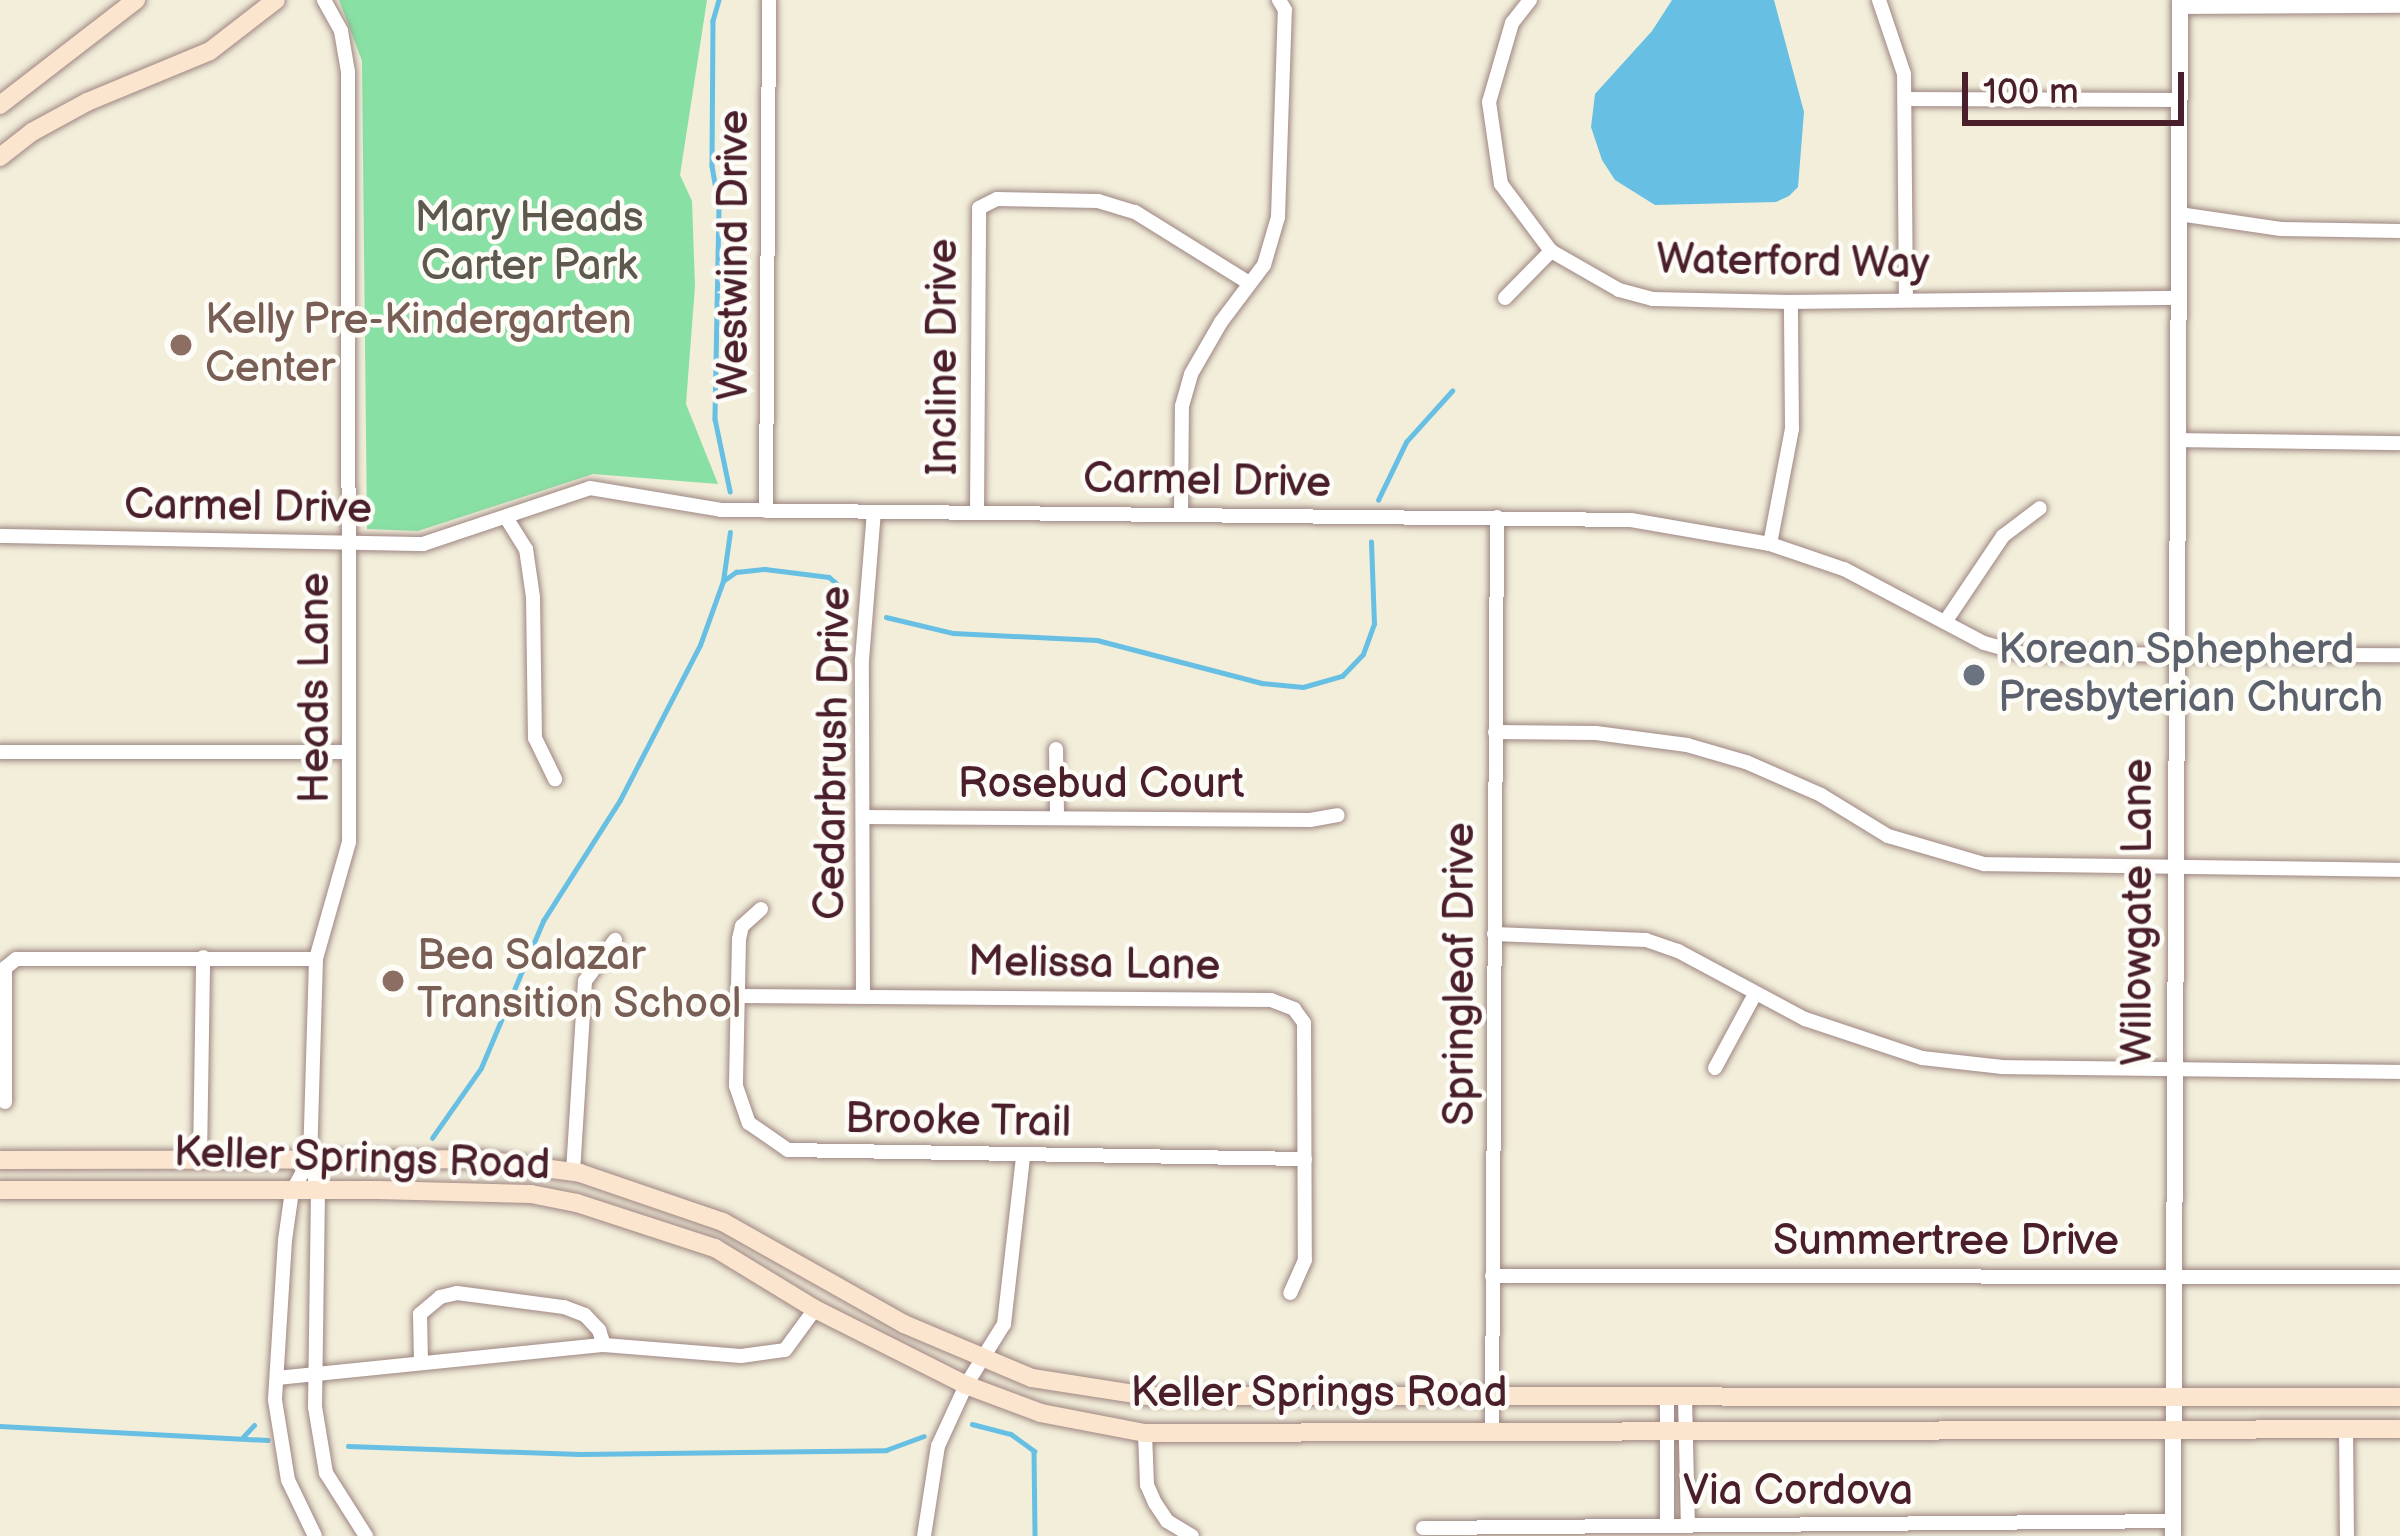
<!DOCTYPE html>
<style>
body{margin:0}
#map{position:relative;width:2400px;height:1536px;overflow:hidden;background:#f2eeda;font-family:"Balsamiq Sans",sans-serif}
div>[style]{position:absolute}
.green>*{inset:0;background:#88e0a4}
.water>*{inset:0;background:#67bfe4}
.stream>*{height:4.5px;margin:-2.25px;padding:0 2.25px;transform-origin:2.25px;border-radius:2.25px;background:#67bfe4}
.roads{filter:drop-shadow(0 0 3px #9e8682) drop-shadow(0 0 3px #9e8682)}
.minor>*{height:14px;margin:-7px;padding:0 7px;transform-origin:7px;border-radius:7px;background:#fff}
.tertiary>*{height:16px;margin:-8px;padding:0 8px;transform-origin:8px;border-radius:8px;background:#fff}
.secondary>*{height:18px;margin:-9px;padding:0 9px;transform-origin:9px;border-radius:9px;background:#fce5cf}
.dots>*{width:33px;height:33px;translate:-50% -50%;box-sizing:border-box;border:6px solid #fdfcf7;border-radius:50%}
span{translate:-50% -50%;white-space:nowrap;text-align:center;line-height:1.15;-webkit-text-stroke:9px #fdfcf7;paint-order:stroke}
.park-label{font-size:42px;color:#5d594f}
.street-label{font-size:42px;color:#4a1f2b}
.education-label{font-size:42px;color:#785e54}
.left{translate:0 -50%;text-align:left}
.worship-label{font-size:42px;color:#5b616d}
.scale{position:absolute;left:1962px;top:72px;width:222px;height:54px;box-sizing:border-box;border:6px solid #4a1f2b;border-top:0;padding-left:15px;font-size:36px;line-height:42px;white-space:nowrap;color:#4a1f2b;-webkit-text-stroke:9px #fdfcf7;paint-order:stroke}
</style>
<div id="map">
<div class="green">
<i style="clip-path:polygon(339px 0,707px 0,680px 175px,692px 201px,695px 286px,686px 404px,718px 484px,593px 474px,418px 531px,367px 529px,362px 61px)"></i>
</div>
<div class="water">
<i style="clip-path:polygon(1672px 0,1774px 0,1804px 112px,1798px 187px,1789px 196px,1776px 202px,1655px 205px,1615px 180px,1602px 160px,1591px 127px,1595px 94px,1652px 31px)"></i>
</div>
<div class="stream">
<i style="left:719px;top:0;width:22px;rotate:106deg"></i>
<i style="left:713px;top:21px;width:145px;rotate:90.4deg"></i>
<i style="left:712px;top:166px;width:42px;rotate:80.3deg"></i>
<i style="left:719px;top:207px;width:212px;rotate:91.1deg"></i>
<i style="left:715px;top:419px;width:74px;rotate:78.2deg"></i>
<i style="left:1378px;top:500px;width:64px;rotate:-64.2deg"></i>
<i style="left:1406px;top:442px;width:69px;rotate:-48deg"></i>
<i style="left:723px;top:581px;width:16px;rotate:-35deg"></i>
<i style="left:736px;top:572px;width:29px;rotate:-6deg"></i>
<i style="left:765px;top:569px;width:64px;rotate:7.1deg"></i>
<i style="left:829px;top:577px;width:26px;rotate:40deg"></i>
<i style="left:886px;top:617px;width:69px;rotate:13.4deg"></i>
<i style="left:953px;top:633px;width:144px;rotate:2.8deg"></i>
<i style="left:1097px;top:640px;width:171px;rotate:14.6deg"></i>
<i style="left:1262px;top:683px;width:41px;rotate:5.6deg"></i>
<i style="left:1303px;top:687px;width:41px;rotate:-15.8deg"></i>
<i style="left:1342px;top:676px;width:30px;rotate:-46deg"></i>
<i style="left:1363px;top:654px;width:32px;rotate:-70deg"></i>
<i style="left:1374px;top:624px;width:82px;rotate:-92.1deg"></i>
<i style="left:432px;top:1138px;width:85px;rotate:-55deg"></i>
<i style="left:481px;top:1068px;width:160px;rotate:-67.1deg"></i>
<i style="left:543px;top:921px;width:143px;rotate:-57.5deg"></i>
<i style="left:620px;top:800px;width:174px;rotate:-62.7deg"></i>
<i style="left:700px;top:645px;width:68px;rotate:-70.2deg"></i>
<i style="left:723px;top:581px;width:49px;rotate:-81.9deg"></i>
<i style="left:972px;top:1424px;width:40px;rotate:14.4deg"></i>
<i style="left:1011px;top:1434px;width:29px;rotate:36deg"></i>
<i style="left:1034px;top:1451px;width:85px;rotate:89.3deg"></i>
<i style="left:0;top:1426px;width:268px;rotate:3deg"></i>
<i style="left:243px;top:1437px;width:16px;rotate:-47deg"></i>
<i style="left:348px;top:1446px;width:232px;rotate:2deg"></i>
<i style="left:580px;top:1454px;width:306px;rotate:-0.7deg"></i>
<i style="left:886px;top:1450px;width:40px;rotate:-20.2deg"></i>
</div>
<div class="roads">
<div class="minor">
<i style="left:324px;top:0;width:35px;rotate:61deg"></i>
<i style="left:341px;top:31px;width:42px;rotate:80.3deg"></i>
<i style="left:348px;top:72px;width:770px;rotate:89.93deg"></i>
<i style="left:349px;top:842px;width:122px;rotate:105.8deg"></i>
<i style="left:316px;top:959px;width:200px;rotate:91.7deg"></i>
<i style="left:310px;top:1159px;width:33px;rotate:76deg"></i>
<i style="left:318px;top:1191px;width:216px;rotate:90.8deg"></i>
<i style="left:315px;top:1407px;width:67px;rotate:80.5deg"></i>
<i style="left:326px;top:1473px;width:75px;rotate:57.6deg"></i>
<i style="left:1530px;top:0;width:29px;rotate:128deg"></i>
<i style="left:1512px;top:23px;width:82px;rotate:106.2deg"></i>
<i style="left:1489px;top:102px;width:83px;rotate:81.7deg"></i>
<i style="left:1501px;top:184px;width:84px;rotate:53.3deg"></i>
<i style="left:1551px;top:251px;width:78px;rotate:29.8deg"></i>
<i style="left:1619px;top:290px;width:34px;rotate:15deg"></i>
<i style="left:1652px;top:299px;width:139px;rotate:1.2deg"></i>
<i style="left:1791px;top:302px;width:388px;rotate:-0.6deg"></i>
<i style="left:1879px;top:0;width:78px;rotate:71.3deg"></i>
<i style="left:1904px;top:74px;width:225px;rotate:89.5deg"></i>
<i style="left:2180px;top:7px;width:220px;rotate:-0.3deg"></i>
<i style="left:1905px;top:99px;width:273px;rotate:0.2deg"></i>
<i style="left:2179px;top:214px;width:103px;rotate:8.4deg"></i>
<i style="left:2281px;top:229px;width:119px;rotate:1deg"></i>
<i style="left:1505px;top:298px;width:66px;rotate:-45.6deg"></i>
<i style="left:2179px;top:440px;width:221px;rotate:0.8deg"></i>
<i style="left:766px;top:511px;width:511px;rotate:-89.66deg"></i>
<i style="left:977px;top:513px;width:305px;rotate:-89.6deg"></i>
<i style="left:979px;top:208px;width:20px;rotate:-27deg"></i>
<i style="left:997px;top:199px;width:101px;rotate:1.1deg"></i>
<i style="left:1098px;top:201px;width:39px;rotate:17deg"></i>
<i style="left:1135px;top:212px;width:134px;rotate:31.9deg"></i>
<i style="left:1181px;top:515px;width:109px;rotate:-89.5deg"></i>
<i style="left:1182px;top:406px;width:33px;rotate:-74deg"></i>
<i style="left:1191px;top:374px;width:60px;rotate:-60deg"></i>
<i style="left:1221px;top:322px;width:71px;rotate:-53deg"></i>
<i style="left:1264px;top:265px;width:50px;rotate:-73.7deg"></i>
<i style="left:1278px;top:217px;width:207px;rotate:-88.1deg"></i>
<i style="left:1285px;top:10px;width:12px;rotate:-121deg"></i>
<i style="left:507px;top:519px;width:36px;rotate:58deg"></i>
<i style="left:526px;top:549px;width:49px;rotate:81.7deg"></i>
<i style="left:533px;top:597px;width:141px;rotate:89.2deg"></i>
<i style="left:535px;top:738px;width:46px;rotate:64deg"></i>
<i style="left:0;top:536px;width:423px;rotate:1.1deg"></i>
<i style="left:423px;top:544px;width:176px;rotate:-18.5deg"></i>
<i style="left:590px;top:488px;width:133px;rotate:9.5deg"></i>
<i style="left:721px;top:510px;width:910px;rotate:0.63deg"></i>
<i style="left:1631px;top:520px;width:141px;rotate:9.8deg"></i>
<i style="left:1770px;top:544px;width:78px;rotate:18.7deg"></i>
<i style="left:1844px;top:569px;width:158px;rotate:27.9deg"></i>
<i style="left:1984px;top:643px;width:41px;rotate:15.4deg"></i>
<i style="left:2024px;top:654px;width:376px;rotate:0.2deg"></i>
<i style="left:1770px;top:544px;width:117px;rotate:-79.2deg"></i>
<i style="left:1792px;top:429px;width:127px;rotate:-90.5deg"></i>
<i style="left:1945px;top:622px;width:104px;rotate:-56deg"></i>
<i style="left:2003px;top:536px;width:46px;rotate:-37.1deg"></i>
<i style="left:1495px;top:732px;width:101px;rotate:0.6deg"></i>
<i style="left:1596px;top:733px;width:92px;rotate:7.5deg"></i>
<i style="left:1687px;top:745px;width:61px;rotate:16.1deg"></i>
<i style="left:1746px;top:762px;width:82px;rotate:23.7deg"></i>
<i style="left:1821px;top:795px;width:79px;rotate:31.5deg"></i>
<i style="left:1888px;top:836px;width:100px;rotate:16.3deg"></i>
<i style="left:1984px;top:864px;width:416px;rotate:0.8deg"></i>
<i style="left:1056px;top:749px;width:66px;rotate:89.1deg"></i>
<i style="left:0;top:752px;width:349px"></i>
<i style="left:863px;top:817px;width:447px;rotate:0.4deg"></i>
<i style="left:1310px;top:820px;width:28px;rotate:-10deg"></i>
<i style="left:761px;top:909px;width:25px;rotate:138deg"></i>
<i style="left:742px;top:926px;width:13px;rotate:103deg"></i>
<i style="left:739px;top:939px;width:147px;rotate:91.2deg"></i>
<i style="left:736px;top:1086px;width:39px;rotate:71deg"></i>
<i style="left:749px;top:1123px;width:47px;rotate:34.7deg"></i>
<i style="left:788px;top:1150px;width:517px;rotate:1deg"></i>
<i style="left:1494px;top:934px;width:152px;rotate:2.3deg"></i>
<i style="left:1646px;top:940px;width:34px;rotate:19deg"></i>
<i style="left:1678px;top:951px;width:144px;rotate:28.2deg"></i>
<i style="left:1805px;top:1019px;width:123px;rotate:18.4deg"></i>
<i style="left:1922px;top:1058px;width:81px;rotate:6.4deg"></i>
<i style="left:2002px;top:1067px;width:398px;rotate:0.7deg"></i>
<i style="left:863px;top:994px;width:334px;rotate:-90.2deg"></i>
<i style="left:862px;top:660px;width:148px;rotate:-85.4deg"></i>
<i style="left:738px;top:996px;width:533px;rotate:0.43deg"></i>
<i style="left:1271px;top:1000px;width:25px;rotate:21deg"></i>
<i style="left:1294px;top:1009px;width:17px;rotate:54deg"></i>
<i style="left:1304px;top:1023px;width:237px;rotate:89.8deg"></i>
<i style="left:1305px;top:1260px;width:36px;rotate:114deg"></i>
<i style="left:1715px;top:1068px;width:84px;rotate:-61.6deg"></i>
<i style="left:5px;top:1102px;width:134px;rotate:-90deg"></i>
<i style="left:5px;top:968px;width:14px;rotate:-39deg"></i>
<i style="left:16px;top:959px;width:300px"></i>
<i style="left:200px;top:1159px;width:202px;rotate:-89.1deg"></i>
<i style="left:310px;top:1159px;width:37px;rotate:119deg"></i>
<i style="left:292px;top:1191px;width:49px;rotate:98.1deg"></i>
<i style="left:285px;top:1240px;width:160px;rotate:93.6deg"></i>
<i style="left:275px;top:1400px;width:81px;rotate:80.8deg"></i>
<i style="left:288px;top:1480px;width:62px;rotate:64.3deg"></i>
<i style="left:573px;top:1172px;width:191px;rotate:-86.4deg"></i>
<i style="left:585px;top:981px;width:51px;rotate:-53.8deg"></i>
<i style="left:1492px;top:1276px;width:908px;rotate:0.06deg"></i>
<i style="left:421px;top:1362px;width:48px;rotate:-91.2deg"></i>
<i style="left:420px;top:1314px;width:26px;rotate:-40deg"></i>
<i style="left:440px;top:1297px;width:17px;rotate:-13deg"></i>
<i style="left:457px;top:1293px;width:108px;rotate:7.5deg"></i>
<i style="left:564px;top:1307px;width:22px;rotate:21deg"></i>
<i style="left:585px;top:1315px;width:21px;rotate:47deg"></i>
<i style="left:599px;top:1330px;width:16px;rotate:72deg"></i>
<i style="left:277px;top:1378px;width:329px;rotate:-5.8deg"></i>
<i style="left:604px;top:1345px;width:137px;rotate:4.6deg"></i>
<i style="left:741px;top:1356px;width:44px;rotate:-7.8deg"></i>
<i style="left:785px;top:1350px;width:51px;rotate:-53.8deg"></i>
<i style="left:1667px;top:1397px;width:128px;rotate:90deg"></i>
<i style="left:1685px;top:1397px;width:128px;rotate:88.7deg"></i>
<i style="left:2346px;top:1428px;width:108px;rotate:89.5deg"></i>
<i style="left:1492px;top:1432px;width:915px;rotate:-89.69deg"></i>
<i style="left:1145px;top:1433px;width:52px;rotate:87.8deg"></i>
<i style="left:1147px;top:1485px;width:20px;rotate:66deg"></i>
<i style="left:1155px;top:1503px;width:22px;rotate:56deg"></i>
<i style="left:1167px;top:1521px;width:29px;rotate:31deg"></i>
<i style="left:1423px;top:1528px;width:751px;rotate:-0.53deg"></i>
<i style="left:924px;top:1536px;width:91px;rotate:-81.2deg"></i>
<i style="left:938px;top:1446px;width:67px;rotate:-65.3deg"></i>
<i style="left:966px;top:1385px;width:72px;rotate:-58.1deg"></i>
<i style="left:1004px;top:1324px;width:168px;rotate:-83.5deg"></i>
</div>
<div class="tertiary">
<i style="left:2173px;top:1536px;width:1536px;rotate:-89.74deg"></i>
</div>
<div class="secondary">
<i style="left:0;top:105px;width:172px;rotate:-37.7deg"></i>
<i style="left:0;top:157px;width:41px;rotate:-38deg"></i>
<i style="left:32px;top:132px;width:63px;rotate:-28.6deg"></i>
<i style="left:87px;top:102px;width:133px;rotate:-22.5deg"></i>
<i style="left:210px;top:51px;width:83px;rotate:-37.7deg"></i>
<i style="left:0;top:1160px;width:477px;rotate:-0.1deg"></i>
<i style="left:477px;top:1159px;width:104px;rotate:7.7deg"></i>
<i style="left:580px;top:1173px;width:151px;rotate:18.9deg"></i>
<i style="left:723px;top:1222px;width:208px;rotate:29.4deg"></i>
<i style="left:904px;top:1324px;width:139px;rotate:22.9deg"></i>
<i style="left:1032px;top:1378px;width:116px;rotate:8.9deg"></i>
<i style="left:1147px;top:1396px;width:1253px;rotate:0.05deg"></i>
<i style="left:0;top:1190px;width:378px"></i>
<i style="left:378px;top:1190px;width:153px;rotate:1.5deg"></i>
<i style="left:531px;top:1194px;width:47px;rotate:11.1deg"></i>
<i style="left:577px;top:1203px;width:145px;rotate:18.1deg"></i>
<i style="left:715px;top:1248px;width:117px;rotate:31.4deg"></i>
<i style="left:815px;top:1309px;width:169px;rotate:26.7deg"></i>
<i style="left:966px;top:1385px;width:80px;rotate:20.5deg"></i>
<i style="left:1041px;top:1413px;width:106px;rotate:10.9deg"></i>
<i style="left:1145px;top:1433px;width:1255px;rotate:-0.18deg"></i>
</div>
</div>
<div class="dots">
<i style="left:181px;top:345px;background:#8d6e63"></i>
<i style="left:1974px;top:675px;background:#6b7280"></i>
<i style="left:393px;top:981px;background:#8d6e63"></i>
</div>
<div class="park-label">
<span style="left:529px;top:243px">Mary Heads<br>Carter Park</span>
</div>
<div class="street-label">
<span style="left:735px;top:255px;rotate:-90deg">Westwind Drive</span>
<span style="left:1793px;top:263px;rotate:1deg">Waterford Way</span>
<span style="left:944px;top:357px;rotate:-90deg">Incline Drive</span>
<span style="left:1207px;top:482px;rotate:1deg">Carmel Drive</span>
<span style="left:248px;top:508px;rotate:1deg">Carmel Drive</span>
<span style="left:316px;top:688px;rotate:-90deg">Heads Lane</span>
<span style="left:834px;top:753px;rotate:-89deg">Cedarbrush Drive</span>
<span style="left:1101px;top:785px">Rosebud Court</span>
<span style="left:2139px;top:912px;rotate:-90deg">Willowgate Lane</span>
<span style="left:1094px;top:965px;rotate:1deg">Melissa Lane</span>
<span style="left:1461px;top:974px;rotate:-90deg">Springleaf Drive</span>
<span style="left:958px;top:1122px;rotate:1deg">Brooke Trail</span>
<span style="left:362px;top:1160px;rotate:2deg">Keller Springs Road</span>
<span style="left:1946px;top:1242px">Summertree Drive</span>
<span style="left:1319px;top:1394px">Keller Springs Road</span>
<span style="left:1798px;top:1492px">Via Cordova</span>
</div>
<div class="education-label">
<span class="left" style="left:205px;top:345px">Kelly Pre-Kindergarten<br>Center</span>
<span class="left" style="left:417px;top:981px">Bea Salazar<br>Transition School</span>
</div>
<div class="worship-label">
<span class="left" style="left:1998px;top:675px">Korean Sphepherd<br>Presbyterian Church</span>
</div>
<div class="scale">100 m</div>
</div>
